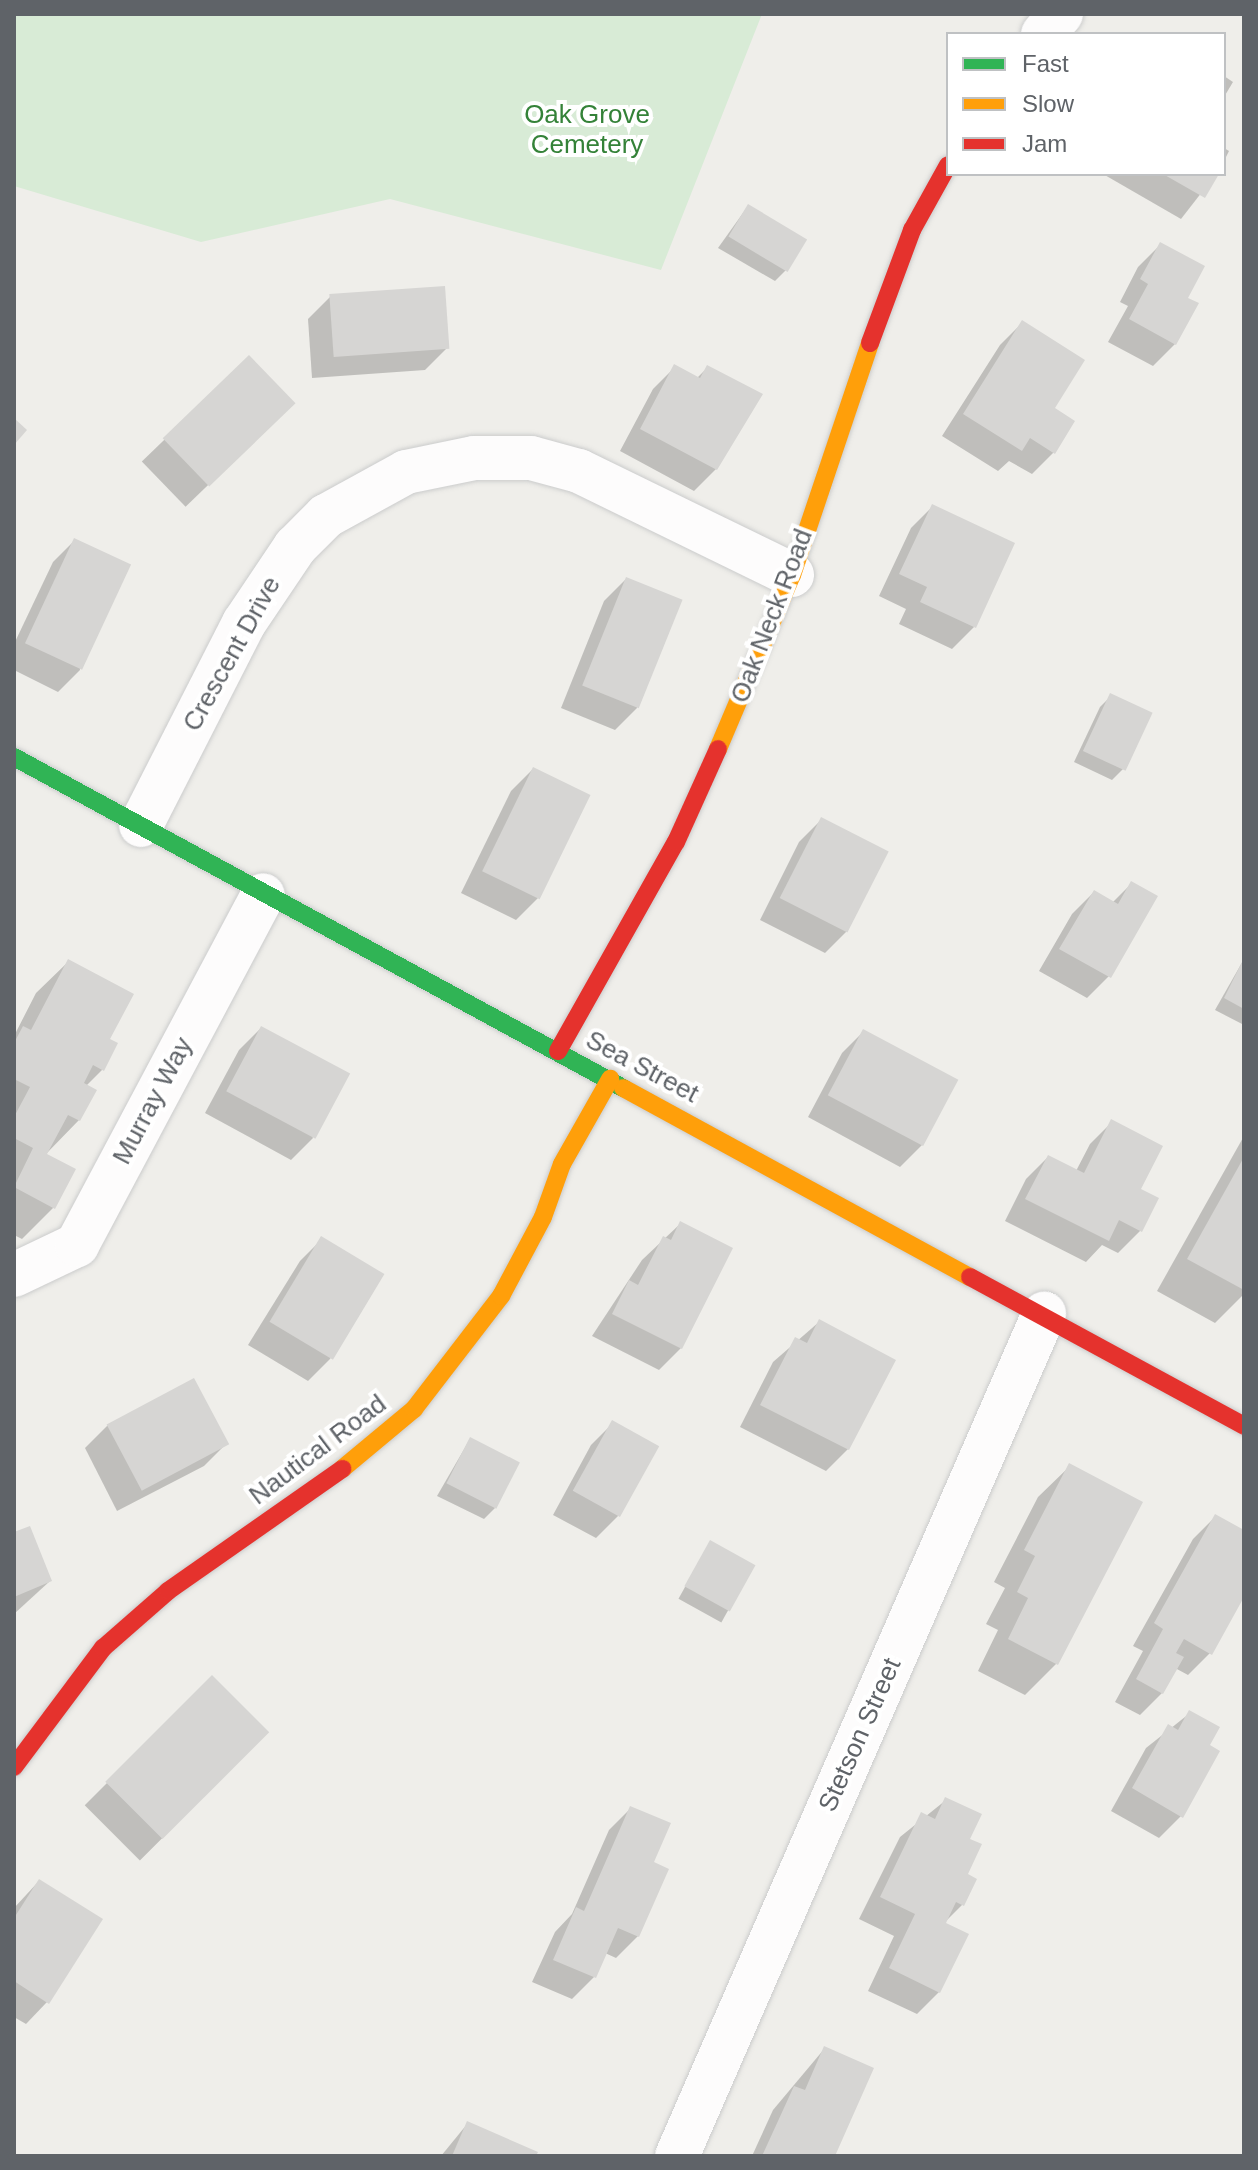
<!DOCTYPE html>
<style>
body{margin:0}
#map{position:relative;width:1258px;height:2170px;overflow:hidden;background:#efeeea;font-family:Helvetica,sans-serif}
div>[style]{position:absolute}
.green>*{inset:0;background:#d8ebd6}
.shadow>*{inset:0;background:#0003;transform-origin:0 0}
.building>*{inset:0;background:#d6d5d3;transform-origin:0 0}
.roads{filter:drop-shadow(0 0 2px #cbcccc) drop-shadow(0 0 2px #cbcccc)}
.street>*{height:44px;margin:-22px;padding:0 22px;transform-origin:22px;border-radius:22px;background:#fdfcfc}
.fast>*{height:18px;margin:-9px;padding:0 9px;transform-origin:9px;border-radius:9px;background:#30b455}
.slow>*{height:18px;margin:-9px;padding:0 9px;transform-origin:9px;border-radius:9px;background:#ff9f0a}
.jam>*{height:18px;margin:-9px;padding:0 9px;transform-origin:9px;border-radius:9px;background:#e5322d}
span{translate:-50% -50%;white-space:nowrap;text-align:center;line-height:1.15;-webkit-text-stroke:8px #fff;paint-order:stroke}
.park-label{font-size:26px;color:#348238}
.street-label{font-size:26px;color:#5f6368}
.frame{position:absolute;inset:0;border:16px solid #5f6368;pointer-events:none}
.legend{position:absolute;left:946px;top:32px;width:280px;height:144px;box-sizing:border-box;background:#fff;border:2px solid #bfc1c3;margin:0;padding:10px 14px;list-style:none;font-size:24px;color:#5f6368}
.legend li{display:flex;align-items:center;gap:16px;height:40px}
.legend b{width:40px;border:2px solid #bfc1c3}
</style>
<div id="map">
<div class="green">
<i style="clip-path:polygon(14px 14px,762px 14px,661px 270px,390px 199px,201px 242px,14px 186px)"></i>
</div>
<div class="shadow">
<i style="clip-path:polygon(1224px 76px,1233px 82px,1224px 97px)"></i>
<i style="clip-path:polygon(1224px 148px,1229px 151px,1224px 161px)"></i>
<i style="clip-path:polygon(1103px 174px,1216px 174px,1181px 219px)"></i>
<i style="clip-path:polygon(748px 206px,786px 270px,775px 281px,718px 248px)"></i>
<i style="clip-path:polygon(1160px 245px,1175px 344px,1153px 366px,1108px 342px,1128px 306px,1120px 302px,1138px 267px)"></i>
<i style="clip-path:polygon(330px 297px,447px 348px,425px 370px,312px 378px,308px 319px)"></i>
<i style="clip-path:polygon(1022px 323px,1054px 452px,1032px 474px,1009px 461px,998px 471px,942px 436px,1000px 345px)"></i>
<i style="left:249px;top:358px;width:63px;height:149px;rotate:46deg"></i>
<i style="clip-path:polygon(675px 367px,697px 378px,708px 367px,716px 469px,694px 491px,620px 451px,653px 389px)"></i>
<i style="clip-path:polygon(933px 506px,974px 627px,952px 649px,899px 624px,906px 609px,879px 596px,911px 528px)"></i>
<i style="clip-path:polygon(75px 540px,80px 670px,58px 692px,14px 670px,14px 644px,53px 562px)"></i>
<i style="clip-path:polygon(626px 579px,637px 708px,615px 730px,561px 708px,604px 601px)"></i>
<i style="clip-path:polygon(1111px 696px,1149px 714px,1123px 769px,1112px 780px,1074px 762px,1100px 707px)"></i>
<i style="clip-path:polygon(533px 769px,538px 898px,516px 920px,461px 893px,511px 791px)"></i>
<i style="clip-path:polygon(821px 820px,847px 931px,825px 953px,760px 920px,799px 842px)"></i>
<i style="clip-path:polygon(1131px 884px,1109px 976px,1087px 998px,1039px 971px,1072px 914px,1094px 892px,1112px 903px)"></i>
<i style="clip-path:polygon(1244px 959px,1244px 1025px,1215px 1010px)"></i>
<i style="clip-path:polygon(68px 962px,108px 1039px,102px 1070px,86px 1086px,79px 1120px,45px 1155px,53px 1208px,22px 1239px,14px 1235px,14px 1036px,36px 993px)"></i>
<i style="clip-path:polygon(261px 1028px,313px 1138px,291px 1160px,205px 1113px,239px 1050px)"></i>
<i style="clip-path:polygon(864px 1031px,922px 1145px,900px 1167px,808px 1117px,842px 1053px)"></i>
<i style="clip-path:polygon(1112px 1122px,1138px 1190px,1140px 1231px,1118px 1253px,1102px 1245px,1086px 1262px,1005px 1221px,1026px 1179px,1048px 1157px,1076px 1171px,1090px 1144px)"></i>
<i style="clip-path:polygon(1244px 1136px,1244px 1294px,1215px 1323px,1157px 1291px)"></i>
<i style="clip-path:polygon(680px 1224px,681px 1348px,659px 1370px,592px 1336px,642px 1260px)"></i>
<i style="clip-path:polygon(322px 1239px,381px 1274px,330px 1359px,308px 1381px,248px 1345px,300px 1261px)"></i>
<i style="clip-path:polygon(819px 1322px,848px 1449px,826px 1471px,740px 1427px,773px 1362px)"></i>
<i style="clip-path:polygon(193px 1381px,226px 1444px,204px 1466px,117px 1511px,85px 1448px,107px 1426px)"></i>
<i style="clip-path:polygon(613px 1423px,657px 1447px,618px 1516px,596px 1538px,553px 1515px,591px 1445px)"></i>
<i style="clip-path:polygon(470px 1439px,495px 1508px,484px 1519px,437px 1496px)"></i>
<i style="clip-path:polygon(1070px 1466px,1056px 1664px,1025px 1695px,978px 1671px,998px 1630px,986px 1624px,1005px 1588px,994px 1582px,1038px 1497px)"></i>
<i style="clip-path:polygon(1215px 1517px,1244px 1532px,1244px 1593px,1210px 1653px,1188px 1675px,1175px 1668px,1162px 1693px,1140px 1715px,1115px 1702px,1143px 1651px,1133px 1646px,1193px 1539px)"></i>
<i style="clip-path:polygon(14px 1534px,50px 1581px,14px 1614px)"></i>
<i style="left:710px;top:1542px;width:49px;height:65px;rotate:29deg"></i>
<i style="left:212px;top:1678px;width:78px;height:180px;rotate:45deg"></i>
<i style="clip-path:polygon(1190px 1713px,1181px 1816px,1159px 1838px,1111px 1811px,1146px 1748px)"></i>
<i style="clip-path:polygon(946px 1800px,967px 1840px,962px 1905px,943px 1924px,939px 1992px,917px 2014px,868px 1991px,894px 1936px,859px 1919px,900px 1837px)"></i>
<i style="clip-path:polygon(631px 1808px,651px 1863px,638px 1936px,616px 1958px,605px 1953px,594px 1977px,572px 1999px,532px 1982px,555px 1932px,572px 1914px,609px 1830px)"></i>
<i style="clip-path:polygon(39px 1881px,47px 2002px,26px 2024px,14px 2017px,14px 1908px)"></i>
<i style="clip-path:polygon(825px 2048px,833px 2156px,752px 2156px,773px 2110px)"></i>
<i style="clip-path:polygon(468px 2123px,534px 2156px,441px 2156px)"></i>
</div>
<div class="building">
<i style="clip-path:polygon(1163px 174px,1219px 174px,1205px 198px)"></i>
<i style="left:748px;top:204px;width:69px;height:38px;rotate:31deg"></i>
<i style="clip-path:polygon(1160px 242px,1205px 266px,1188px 298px,1199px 303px,1176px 345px,1129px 319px,1148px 284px,1140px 279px)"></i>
<i style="left:445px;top:286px;width:63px;height:116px;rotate:86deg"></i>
<i style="clip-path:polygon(1022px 320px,1085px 360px,1055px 408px,1075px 421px,1055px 454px,1030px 438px,1022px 451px,963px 414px)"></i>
<i style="left:249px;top:355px;width:67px;height:120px;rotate:46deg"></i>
<i style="clip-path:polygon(674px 364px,700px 378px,707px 365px,763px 394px,717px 470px,640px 429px)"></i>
<i style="clip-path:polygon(14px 418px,27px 430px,14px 445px)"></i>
<i style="clip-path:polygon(932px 504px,1015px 543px,976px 628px,920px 602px,927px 587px,899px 574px)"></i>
<i style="left:74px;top:538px;width:63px;height:116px;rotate:25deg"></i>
<i style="left:626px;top:577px;width:61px;height:117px;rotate:22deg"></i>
<i style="left:1110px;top:693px;width:47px;height:64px;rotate:25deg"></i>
<i style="left:533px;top:767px;width:64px;height:116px;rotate:26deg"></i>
<i style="left:821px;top:817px;width:76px;height:91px;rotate:27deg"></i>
<i style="clip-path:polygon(1131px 881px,1158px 896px,1111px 978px,1059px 949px,1094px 890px,1118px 904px)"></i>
<i style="clip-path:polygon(1244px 958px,1244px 1009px,1224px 998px)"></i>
<i style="clip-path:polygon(68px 959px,134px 994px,110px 1039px,118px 1043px,104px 1071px,93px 1065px,84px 1083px,97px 1090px,80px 1121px,68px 1115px,47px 1154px,76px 1169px,55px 1209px,14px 1187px,33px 1148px,14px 1138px,14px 1117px,30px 1087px,14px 1079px,14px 1043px,23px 1026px,31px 1030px)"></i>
<i style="left:261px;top:1026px;width:101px;height:74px;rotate:28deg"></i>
<i style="left:863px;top:1029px;width:108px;height:75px;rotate:28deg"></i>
<i style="clip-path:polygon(1111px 1119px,1163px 1146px,1141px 1189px,1159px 1198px,1142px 1232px,1119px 1220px,1109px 1241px,1025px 1199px,1048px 1155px,1084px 1173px)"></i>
<i style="clip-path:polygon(1244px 1157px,1244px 1290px,1187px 1259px)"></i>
<i style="clip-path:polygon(680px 1221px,733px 1248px,682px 1349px,612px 1314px,629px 1280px,638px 1285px,663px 1236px,671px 1240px)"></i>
<i style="left:321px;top:1236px;width:74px;height:100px;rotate:31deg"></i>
<i style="clip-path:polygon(819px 1319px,896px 1360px,849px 1450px,760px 1405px,795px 1337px,807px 1343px)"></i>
<i style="left:194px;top:1378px;width:75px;height:99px;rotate:62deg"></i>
<i style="left:612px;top:1420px;width:54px;height:81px;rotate:29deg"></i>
<i style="left:470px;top:1437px;width:56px;height:52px;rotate:27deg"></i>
<i style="clip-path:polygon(1069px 1463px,1143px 1502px,1058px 1665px,1008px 1639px,1028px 1598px,1017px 1592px,1035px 1556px,1024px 1550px)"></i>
<i style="clip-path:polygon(1215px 1514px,1244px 1530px,1244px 1597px,1212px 1655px,1184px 1639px,1176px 1653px,1184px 1657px,1163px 1694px,1136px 1679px,1163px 1629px,1154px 1623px)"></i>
<i style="clip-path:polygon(30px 1526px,52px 1581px,14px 1597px,14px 1532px)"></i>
<i style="left:710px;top:1540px;width:52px;height:53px;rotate:29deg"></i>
<i style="left:212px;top:1675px;width:81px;height:151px;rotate:45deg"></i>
<i style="clip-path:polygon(1189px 1710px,1220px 1727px,1210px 1745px,1220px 1751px,1183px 1818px,1132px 1788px,1168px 1724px,1178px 1730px)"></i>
<i style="clip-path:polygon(945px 1797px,982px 1814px,970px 1839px,982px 1844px,968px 1874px,977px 1879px,964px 1906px,956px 1902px,946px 1923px,969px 1934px,940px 1993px,889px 1968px,915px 1914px,880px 1897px,921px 1812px,935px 1819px)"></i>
<i style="clip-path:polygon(630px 1806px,671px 1823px,654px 1862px,669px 1869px,639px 1937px,618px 1928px,596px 1978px,553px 1960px,576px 1907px,584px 1911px)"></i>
<i style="clip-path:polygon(39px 1879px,103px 1919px,49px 2004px,14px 1981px,14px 1918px)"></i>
<i style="clip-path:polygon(824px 2046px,874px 2068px,835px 2156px,762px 2156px,794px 2086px,805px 2090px)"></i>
<i style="clip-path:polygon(467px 2121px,538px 2152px,536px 2156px,452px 2156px)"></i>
</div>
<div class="roads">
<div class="street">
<i style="left:1043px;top:34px;width:27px;rotate:-48deg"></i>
<i style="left:141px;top:825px;width:227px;rotate:-63deg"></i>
<i style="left:244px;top:623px;width:92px;rotate:-56.1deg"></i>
<i style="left:295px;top:547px;width:44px;rotate:-45deg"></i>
<i style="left:326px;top:516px;width:91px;rotate:-28.8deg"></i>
<i style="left:406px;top:472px;width:69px;rotate:-11.6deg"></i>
<i style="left:474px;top:458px;width:57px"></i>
<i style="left:531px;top:458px;width:50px;rotate:15.2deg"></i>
<i style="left:579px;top:471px;width:237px;rotate:26deg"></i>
<i style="left:14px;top:1275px;width:70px;rotate:-25.5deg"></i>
<i style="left:77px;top:1245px;width:396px;rotate:-62deg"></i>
<i style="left:677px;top:2156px;width:919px;rotate:-66.45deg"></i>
</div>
<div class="fast">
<i style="left:14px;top:757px;width:693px;rotate:28.52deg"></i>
</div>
<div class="slow">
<i style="left:718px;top:749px;width:189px;rotate:-67deg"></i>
<i style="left:792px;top:575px;width:245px;rotate:-71.4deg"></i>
<i style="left:623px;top:1088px;width:395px;rotate:28.6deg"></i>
<i style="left:342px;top:1469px;width:94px;rotate:-39.8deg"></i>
<i style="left:414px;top:1409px;width:143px;rotate:-52.4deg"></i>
<i style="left:501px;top:1296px;width:89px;rotate:-62deg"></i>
<i style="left:543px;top:1217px;width:56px;rotate:-70.3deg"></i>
<i style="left:562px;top:1164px;width:98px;rotate:-60.5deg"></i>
</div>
<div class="jam">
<i style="left:870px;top:343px;width:121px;rotate:-69.6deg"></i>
<i style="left:912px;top:230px;width:74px;rotate:-61deg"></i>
<i style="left:558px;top:1051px;width:240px;rotate:-60.6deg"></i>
<i style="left:676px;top:842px;width:102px;rotate:-65.7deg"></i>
<i style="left:970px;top:1277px;width:312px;rotate:28.5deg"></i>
<i style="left:14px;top:1767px;width:149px;rotate:-53.2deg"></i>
<i style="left:103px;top:1648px;width:86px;rotate:-41.2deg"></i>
<i style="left:168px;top:1591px;width:213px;rotate:-35deg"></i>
</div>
</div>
<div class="park-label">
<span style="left:587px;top:130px">Oak Grove<br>Cemetery</span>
</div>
<div class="street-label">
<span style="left:772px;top:616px;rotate:-69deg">Oak Neck Road</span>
<span style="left:232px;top:654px;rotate:-61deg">Crescent Drive</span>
<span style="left:642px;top:1067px;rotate:28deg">Sea Street</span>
<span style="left:153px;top:1101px;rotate:-62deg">Murray Way</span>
<span style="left:318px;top:1450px;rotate:-37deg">Nautical Road</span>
<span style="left:860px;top:1735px;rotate:-66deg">Stetson Street</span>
</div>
<div class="frame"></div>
<ul class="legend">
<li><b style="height:10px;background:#30b455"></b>Fast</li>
<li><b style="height:10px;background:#ff9f0a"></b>Slow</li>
<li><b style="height:10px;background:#e5322d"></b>Jam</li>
</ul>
</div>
